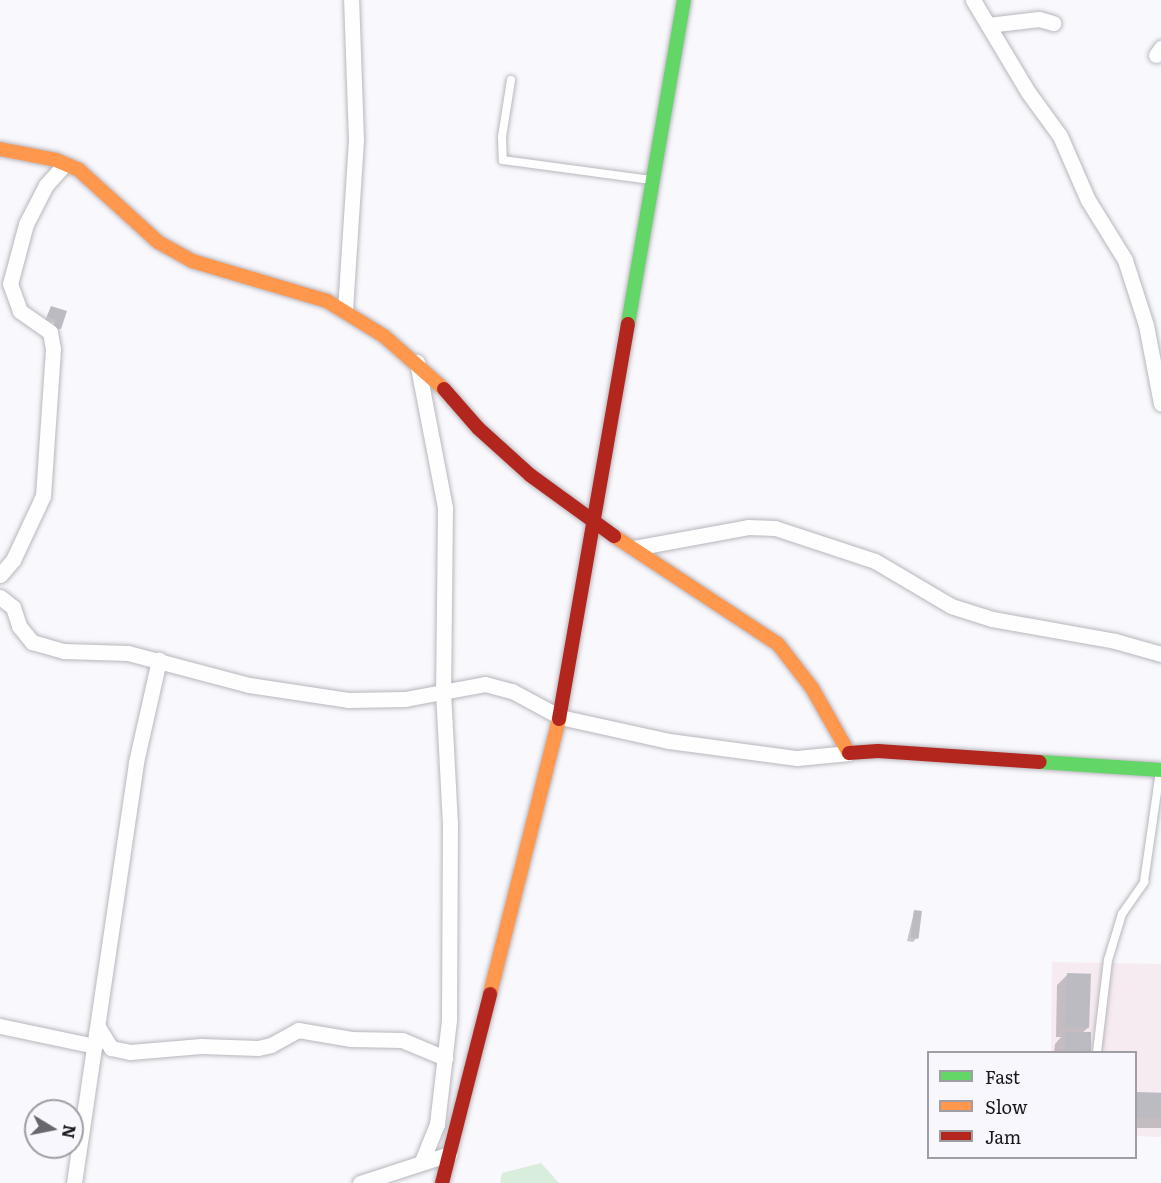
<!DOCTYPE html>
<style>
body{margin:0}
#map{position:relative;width:1161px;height:1183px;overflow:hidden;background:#f9f8fc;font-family:Literata,serif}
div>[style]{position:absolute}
.education>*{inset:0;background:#f6ebf1}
.green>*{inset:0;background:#d9eddc}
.shadow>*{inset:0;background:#0003;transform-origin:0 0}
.building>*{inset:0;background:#bcbbc2;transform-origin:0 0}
.roads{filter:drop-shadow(0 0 2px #b8b6bd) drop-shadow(0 0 2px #b8b6bd)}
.lane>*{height:8px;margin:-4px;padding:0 4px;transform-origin:4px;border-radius:4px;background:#fefeff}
.street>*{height:15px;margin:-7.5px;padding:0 7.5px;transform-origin:7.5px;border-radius:7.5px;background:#fefeff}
.fast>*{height:14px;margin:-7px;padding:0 7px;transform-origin:7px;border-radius:7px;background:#63d668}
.slow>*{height:14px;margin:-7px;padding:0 7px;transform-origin:7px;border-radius:7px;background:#ff974d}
.jam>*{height:14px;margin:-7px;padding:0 7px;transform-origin:7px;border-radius:7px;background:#b3261e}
span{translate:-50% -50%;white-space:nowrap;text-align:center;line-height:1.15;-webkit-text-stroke:4.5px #f8f7fd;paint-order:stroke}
.legend{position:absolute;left:927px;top:1051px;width:210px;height:108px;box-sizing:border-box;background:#f8f7fd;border:2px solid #9f9ea5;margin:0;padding:8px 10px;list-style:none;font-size:18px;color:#1a1922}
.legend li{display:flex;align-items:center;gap:12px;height:30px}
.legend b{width:30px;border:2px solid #9f9ea5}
.north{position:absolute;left:24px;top:1099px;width:60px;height:60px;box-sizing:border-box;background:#f8f7fd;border:2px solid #9f9ea5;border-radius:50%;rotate:100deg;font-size:16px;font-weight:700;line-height:24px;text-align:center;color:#1a1922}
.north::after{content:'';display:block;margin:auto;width:21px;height:27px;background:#68676e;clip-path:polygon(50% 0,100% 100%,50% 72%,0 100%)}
</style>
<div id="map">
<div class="education">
<i style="clip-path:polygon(1052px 962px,1161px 964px,1161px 1137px,1136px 1136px,1136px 1052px,1051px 1052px)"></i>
</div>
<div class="green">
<i style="clip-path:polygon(541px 1163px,559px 1183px,500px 1183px,502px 1173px)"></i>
</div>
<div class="shadow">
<i style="clip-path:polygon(51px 307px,60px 328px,57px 331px,52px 330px,54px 323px,45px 320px)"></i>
<i style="clip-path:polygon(914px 912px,916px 939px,913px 942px,907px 941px)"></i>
<i style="clip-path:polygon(1068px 974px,1089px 1027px,1082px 1033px,1089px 1033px,1089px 1052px,1054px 1052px,1055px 1044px,1061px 1037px,1056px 1037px,1057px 985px)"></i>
<i style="left:1136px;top:1094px;width:25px;height:34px"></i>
</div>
<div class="building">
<i style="clip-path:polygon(51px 306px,67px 311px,61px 329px,54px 327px,56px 320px,47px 317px)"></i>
<i style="left:914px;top:910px;width:8px;height:28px;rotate:7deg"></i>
<i style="left:1067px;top:973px;width:24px;height:54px;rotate:2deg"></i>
<i style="left:1065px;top:1032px;width:26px;height:20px"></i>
<i style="left:1136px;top:1092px;width:25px;height:25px;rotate:2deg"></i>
</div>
<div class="roads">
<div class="lane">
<i style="left:511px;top:80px;width:58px;rotate:99deg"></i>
<i style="left:502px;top:137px;width:23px;rotate:88deg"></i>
<i style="left:503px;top:160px;width:149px;rotate:7.7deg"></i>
<i style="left:1097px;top:1052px;width:93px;rotate:-83.2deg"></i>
<i style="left:1108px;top:960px;width:48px;rotate:-73.1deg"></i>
<i style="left:1122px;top:914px;width:39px;rotate:-55deg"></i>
<i style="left:1144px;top:882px;width:112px;rotate:-81.8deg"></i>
</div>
<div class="street">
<i style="left:973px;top:0;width:107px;rotate:59.1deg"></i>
<i style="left:1028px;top:92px;width:54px;rotate:54deg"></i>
<i style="left:1060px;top:136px;width:70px;rotate:66.4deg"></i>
<i style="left:1088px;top:200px;width:70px;rotate:58.3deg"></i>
<i style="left:1125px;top:260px;width:68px;rotate:72.1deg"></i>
<i style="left:1146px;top:325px;width:80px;rotate:79.2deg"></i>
<i style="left:988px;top:25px;width:51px;rotate:-6.7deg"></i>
<i style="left:1039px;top:19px;width:15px;rotate:16deg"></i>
<i style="left:1156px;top:55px;width:9px;rotate:-54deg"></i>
<i style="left:345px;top:310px;width:170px;rotate:-86.3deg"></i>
<i style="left:356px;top:140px;width:140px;rotate:-92deg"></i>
<i style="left:417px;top:362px;width:149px;rotate:79.1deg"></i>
<i style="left:445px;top:508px;width:183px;rotate:90.6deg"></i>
<i style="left:443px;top:691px;width:132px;rotate:87deg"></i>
<i style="left:450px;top:823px;width:197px;rotate:90.3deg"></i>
<i style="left:449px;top:1020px;width:105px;rotate:96.6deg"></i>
<i style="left:437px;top:1124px;width:40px;rotate:112deg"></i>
<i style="left:634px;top:548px;width:116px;rotate:-10.4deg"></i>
<i style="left:748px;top:527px;width:27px;rotate:2deg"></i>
<i style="left:775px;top:528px;width:105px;rotate:18.3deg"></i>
<i style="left:875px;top:561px;width:88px;rotate:30.6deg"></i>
<i style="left:951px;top:606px;width:43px;rotate:17.6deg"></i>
<i style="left:992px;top:619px;width:125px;rotate:10.1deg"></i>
<i style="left:1115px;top:641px;width:48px;rotate:15.8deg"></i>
<i style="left:0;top:575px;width:20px;rotate:-49deg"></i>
<i style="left:13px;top:560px;width:71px;rotate:-64.9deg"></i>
<i style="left:43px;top:496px;width:147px;rotate:-86.1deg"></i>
<i style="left:53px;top:349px;width:17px;rotate:-100deg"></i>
<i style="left:50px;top:332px;width:37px;rotate:-145deg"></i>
<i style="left:20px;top:311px;width:29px;rotate:-110deg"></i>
<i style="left:10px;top:284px;width:62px;rotate:-75.1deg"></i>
<i style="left:26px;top:224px;width:44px;rotate:-62.9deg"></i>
<i style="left:46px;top:185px;width:28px;rotate:-48deg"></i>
<i style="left:0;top:597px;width:16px;rotate:38deg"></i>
<i style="left:13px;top:607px;width:20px;rotate:72deg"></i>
<i style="left:19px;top:626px;width:21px;rotate:51deg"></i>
<i style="left:32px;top:642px;width:33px;rotate:16deg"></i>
<i style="left:64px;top:651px;width:64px;rotate:1.8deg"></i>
<i style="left:128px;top:653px;width:125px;rotate:14.8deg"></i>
<i style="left:249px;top:685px;width:100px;rotate:8.6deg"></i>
<i style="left:348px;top:700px;width:57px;rotate:-1deg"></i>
<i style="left:405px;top:699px;width:81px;rotate:-10.6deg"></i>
<i style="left:485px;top:684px;width:28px;rotate:15deg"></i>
<i style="left:512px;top:691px;width:55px;rotate:28.4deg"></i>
<i style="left:560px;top:717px;width:112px;rotate:12.4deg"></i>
<i style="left:669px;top:741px;width:129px;rotate:7.6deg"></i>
<i style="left:797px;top:758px;width:52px;rotate:-5.5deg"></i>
<i style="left:0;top:1026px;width:97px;rotate:11.9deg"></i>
<i style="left:98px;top:1027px;width:25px;rotate:58deg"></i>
<i style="left:111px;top:1048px;width:19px;rotate:12deg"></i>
<i style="left:130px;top:1052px;width:71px;rotate:-4.8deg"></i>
<i style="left:201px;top:1046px;width:57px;rotate:2deg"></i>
<i style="left:258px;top:1048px;width:13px;rotate:-13deg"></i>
<i style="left:271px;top:1045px;width:31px;rotate:-29deg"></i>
<i style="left:298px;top:1030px;width:54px;rotate:9.6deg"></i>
<i style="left:351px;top:1039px;width:51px;rotate:1.1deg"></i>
<i style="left:402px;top:1040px;width:47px;rotate:22.7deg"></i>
<i style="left:74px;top:1183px;width:426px;rotate:-81.6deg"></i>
<i style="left:136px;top:762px;width:105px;rotate:-77.3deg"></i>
<i style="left:360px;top:1183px;width:94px;rotate:-18deg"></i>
</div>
<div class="fast">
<i style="left:628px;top:324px;width:329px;rotate:-80.2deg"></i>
<i style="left:1040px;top:762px;width:121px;rotate:3.8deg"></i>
</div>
<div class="slow">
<i style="left:0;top:149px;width:57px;rotate:11.1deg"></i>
<i style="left:56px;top:160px;width:25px;rotate:23deg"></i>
<i style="left:79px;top:170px;width:107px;rotate:42.3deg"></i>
<i style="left:158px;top:242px;width:39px;rotate:29deg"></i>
<i style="left:192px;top:261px;width:141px;rotate:16.5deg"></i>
<i style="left:327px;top:301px;width:67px;rotate:31.6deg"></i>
<i style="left:384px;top:336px;width:80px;rotate:41.5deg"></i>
<i style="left:614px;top:536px;width:196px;rotate:33.4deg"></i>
<i style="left:778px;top:644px;width:56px;rotate:52.3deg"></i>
<i style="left:812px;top:688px;width:75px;rotate:60.4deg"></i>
<i style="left:490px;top:994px;width:284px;rotate:-75.9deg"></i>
</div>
<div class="jam">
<i style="left:444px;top:389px;width:52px;rotate:48.9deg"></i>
<i style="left:478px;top:428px;width:70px;rotate:42.1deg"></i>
<i style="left:530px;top:475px;width:104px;rotate:36deg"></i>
<i style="left:559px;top:719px;width:401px;rotate:-80.1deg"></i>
<i style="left:849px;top:753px;width:29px;rotate:-4deg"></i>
<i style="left:878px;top:751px;width:162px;rotate:3.9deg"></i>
<i style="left:442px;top:1183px;width:195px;rotate:-75.7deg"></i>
</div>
</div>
<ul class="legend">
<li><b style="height:8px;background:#63d668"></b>Fast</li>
<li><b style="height:8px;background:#ff974d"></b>Slow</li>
<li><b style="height:8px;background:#b3261e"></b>Jam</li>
</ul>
<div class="north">N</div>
</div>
